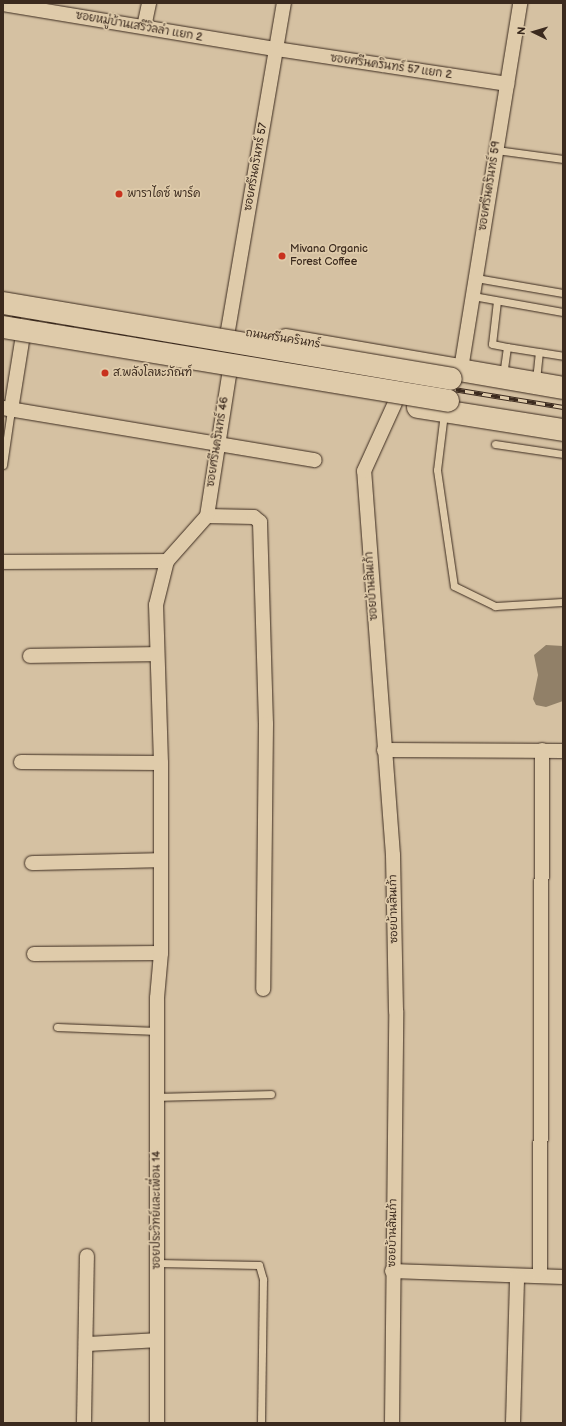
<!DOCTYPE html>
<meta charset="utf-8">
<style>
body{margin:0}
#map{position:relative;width:566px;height:1426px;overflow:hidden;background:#d5c1a2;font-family:"Balsamiq Sans","Playpen Sans Thai",sans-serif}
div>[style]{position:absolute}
.water>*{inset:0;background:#918068}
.roads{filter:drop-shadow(0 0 1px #3b2a1e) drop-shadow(0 0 1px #3b2a1e)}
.service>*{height:7px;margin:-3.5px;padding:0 3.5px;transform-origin:3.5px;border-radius:3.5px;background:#dfcbaa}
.minor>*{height:14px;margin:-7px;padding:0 7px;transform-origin:7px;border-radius:7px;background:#dfcbaa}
.primary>*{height:22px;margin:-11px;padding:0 11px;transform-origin:11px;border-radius:11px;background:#dfcbaa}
.rail>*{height:4.5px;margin-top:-2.25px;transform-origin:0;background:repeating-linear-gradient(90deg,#dfcbaa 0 9px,#3b2a1e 0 18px);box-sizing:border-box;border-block:1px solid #3b2a1e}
.bridges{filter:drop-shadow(0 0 1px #3b2a1e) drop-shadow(0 0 1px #3b2a1e)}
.primary-bridge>*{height:22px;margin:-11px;padding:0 11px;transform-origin:11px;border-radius:11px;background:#dfcbaa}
.dots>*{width:11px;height:11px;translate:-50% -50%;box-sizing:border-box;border:2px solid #dfcbaa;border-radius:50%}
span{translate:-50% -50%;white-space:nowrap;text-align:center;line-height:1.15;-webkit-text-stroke:3.5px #dfcbaa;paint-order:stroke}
.street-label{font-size:11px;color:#3b2a1e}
.poi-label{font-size:11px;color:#3b2a1e}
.left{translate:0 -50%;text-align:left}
.frame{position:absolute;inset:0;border:4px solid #3b2a1e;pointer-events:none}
.north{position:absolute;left:514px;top:12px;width:40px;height:40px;-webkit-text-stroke:3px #dfcbaa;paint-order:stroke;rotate:275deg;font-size:11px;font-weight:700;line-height:16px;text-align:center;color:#3b2a1e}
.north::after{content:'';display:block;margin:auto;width:14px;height:18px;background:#3b2a1e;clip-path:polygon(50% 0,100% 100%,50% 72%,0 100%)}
</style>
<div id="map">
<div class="water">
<i style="clip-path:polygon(546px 645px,563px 646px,563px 701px,546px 707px,536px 705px,533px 699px,538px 675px,534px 655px)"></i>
</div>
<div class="roads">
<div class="service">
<i style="left:496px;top:150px;width:68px;rotate:7.7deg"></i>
<i style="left:476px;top:278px;width:88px;rotate:9.8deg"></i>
<i style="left:473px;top:296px;width:91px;rotate:10.1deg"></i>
<i style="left:497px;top:301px;width:43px;rotate:96.6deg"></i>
<i style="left:492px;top:344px;width:15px;rotate:11deg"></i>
<i style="left:507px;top:347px;width:28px;rotate:98deg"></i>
<i style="left:507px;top:347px;width:32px;rotate:9deg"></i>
<i style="left:536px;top:380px;width:28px;rotate:-84deg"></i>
<i style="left:539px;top:352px;width:24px;rotate:9deg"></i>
<i style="left:444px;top:413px;width:57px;rotate:97deg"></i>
<i style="left:437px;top:470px;width:117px;rotate:81.7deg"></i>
<i style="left:454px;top:586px;width:46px;rotate:26deg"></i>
<i style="left:495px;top:606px;width:68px;rotate:-3.4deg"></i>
<i style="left:495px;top:444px;width:69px;rotate:8.4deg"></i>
<i style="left:3px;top:465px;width:56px;rotate:-81.7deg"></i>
<i style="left:57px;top:1027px;width:100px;rotate:2.3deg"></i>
<i style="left:157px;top:1097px;width:114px;rotate:-1.5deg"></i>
<i style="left:157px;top:1263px;width:102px;rotate:1.1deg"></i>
<i style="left:259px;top:1265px;width:15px;rotate:74deg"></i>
<i style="left:263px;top:1279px;width:144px;rotate:90.8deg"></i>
</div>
<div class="minor">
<i style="left:3px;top:4px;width:277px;rotate:9.4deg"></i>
<i style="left:276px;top:49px;width:234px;rotate:8.6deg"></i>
<i style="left:144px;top:27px;width:25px;rotate:-78deg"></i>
<i style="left:461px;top:369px;width:371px;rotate:-80.8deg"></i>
<i style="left:3px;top:408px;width:316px;rotate:9.5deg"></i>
<i style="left:11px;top:410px;width:70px;rotate:-80.9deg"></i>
<i style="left:207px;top:516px;width:47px;rotate:1.2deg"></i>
<i style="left:254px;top:517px;width:8px;rotate:40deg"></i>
<i style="left:260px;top:522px;width:202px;rotate:88.3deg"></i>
<i style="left:266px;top:724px;width:265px;rotate:90.6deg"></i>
<i style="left:3px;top:562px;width:164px;rotate:-0.3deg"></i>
<i style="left:30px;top:656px;width:126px;rotate:-0.9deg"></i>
<i style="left:384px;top:750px;width:179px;rotate:0.3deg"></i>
<i style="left:21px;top:762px;width:140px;rotate:0.4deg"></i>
<i style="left:32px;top:863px;width:128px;rotate:-1.3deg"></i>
<i style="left:34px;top:954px;width:127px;rotate:-0.5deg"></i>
<i style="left:392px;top:1271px;width:171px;rotate:2deg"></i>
<i style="left:540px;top:1276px;width:526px;rotate:-89.78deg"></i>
<i style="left:86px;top:1344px;width:71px;rotate:-3.2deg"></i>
<i style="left:84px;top:1423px;width:167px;rotate:-89deg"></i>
<i style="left:157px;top:1423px;width:425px;rotate:-90deg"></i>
<i style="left:157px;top:998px;width:45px;rotate:-84.9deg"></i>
<i style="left:161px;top:953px;width:190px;rotate:-90deg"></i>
<i style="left:161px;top:763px;width:158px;rotate:-91.8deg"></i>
<i style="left:156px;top:605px;width:45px;rotate:-76deg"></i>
<i style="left:167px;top:561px;width:60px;rotate:-48.4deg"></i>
<i style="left:207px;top:516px;width:142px;rotate:-81.1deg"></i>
<i style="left:229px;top:376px;width:46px;rotate:-91.2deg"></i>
<i style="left:228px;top:330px;width:332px;rotate:-80.3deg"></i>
<i style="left:392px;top:1423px;width:412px;rotate:-89.4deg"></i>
<i style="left:396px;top:1011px;width:156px;rotate:-91.1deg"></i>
<i style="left:393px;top:855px;width:385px;rotate:-94.3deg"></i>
<i style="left:364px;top:471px;width:75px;rotate:-65.5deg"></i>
<i style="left:513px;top:1423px;width:146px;rotate:-88.4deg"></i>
</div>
<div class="primary">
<i style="left:286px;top:340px;width:281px;rotate:9.8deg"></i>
<i style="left:418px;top:407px;width:147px;rotate:9deg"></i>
</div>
</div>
<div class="rail">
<i style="left:3px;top:315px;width:568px;rotate:9.33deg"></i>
</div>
<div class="bridges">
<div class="primary-bridge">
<i style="left:3px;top:303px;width:454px;rotate:9.6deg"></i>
<i style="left:3px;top:327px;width:451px;rotate:9.4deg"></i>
</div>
</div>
<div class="dots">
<i style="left:119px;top:194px;background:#c8321e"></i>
<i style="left:282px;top:256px;background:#c8321e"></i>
<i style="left:105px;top:373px;background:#c8321e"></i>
</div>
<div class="street-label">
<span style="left:139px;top:27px;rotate:10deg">ซอยหมู่บ้านเสรีวิลล่า แยก 2</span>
<span style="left:391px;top:67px;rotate:8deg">ซอยศรีนครินทร์ 57 แยก 2</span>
<span style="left:256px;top:167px;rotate:-80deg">ซอยศรีนครินทร์ 57</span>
<span style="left:490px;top:186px;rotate:-81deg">ซอยศรีนครินทร์ 59</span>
<span style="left:283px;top:339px;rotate:9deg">ถนนศรีนครินทร์</span>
<span style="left:218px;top:442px;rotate:-81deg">ซอยศรีนครินทร์ 46</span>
<span style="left:372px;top:586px;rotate:-94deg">ซอยบ้านสินเก้า</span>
<span style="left:394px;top:909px;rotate:-91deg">ซอยบ้านสินเก้า</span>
<span style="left:157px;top:1210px;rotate:-90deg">ซอยประวิทย์และเพื่อน 14</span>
<span style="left:393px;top:1233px;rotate:-89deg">ซอยบ้านสินเก้า</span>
</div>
<div class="poi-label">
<span class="left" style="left:127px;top:194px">พาราไดซ์ พาร์ค</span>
<span class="left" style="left:290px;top:256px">Mivana Organic<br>Forest Coffee</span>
<span class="left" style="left:113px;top:373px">ส.พลังโลหะภัณฑ์</span>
</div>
<div class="frame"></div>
<div class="north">N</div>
</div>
